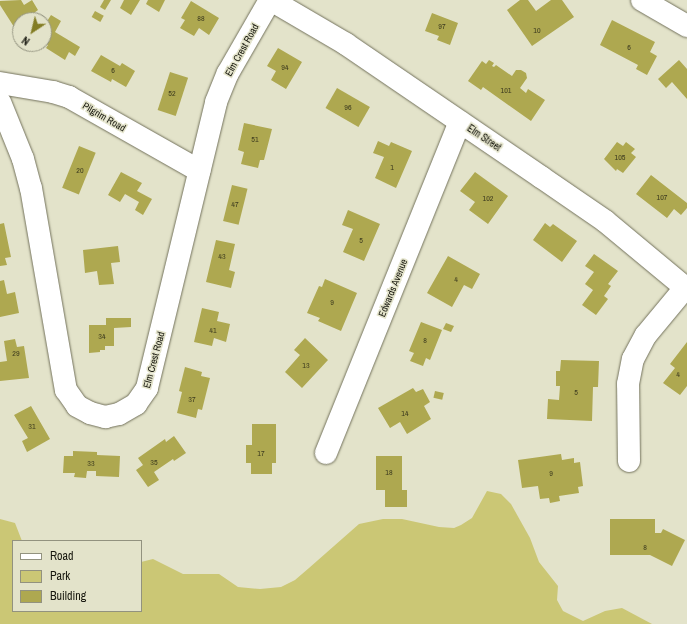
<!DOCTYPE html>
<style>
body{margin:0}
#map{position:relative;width:687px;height:624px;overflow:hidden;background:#e3e3ca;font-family:"Archivo Narrow",sans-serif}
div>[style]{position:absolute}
.green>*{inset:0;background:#cbc775}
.building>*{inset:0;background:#aea850;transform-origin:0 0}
.roads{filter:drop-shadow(0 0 1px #73725c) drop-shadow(0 0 1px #73725c)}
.minor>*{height:22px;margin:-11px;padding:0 11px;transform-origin:11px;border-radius:11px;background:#fff}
span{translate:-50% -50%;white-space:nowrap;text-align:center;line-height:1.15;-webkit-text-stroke:3px #e3e3ca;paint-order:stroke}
.number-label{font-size:8px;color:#3e3c1f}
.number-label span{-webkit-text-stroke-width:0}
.street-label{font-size:10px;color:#18180f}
.legend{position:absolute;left:12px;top:540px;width:130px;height:72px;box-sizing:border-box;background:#e3e3ca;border:1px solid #92927f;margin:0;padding:5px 7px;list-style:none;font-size:12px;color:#18180f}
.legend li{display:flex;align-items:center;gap:8px;height:20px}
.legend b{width:20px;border:1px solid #92927f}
.north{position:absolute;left:12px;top:12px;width:40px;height:40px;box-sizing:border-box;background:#e3e3ca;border:1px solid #92927f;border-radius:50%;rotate:215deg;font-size:11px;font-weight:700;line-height:16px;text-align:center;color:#18180f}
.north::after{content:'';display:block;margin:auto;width:14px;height:18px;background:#837d24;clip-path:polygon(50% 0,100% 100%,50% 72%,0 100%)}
</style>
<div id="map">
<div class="green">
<i style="clip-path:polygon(487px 491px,501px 494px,511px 504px,530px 538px,539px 562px,558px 586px,557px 600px,563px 611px,583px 621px,605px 611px,622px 608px,652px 624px,0 624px,0 519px,15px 523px,22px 541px,13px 541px,13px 611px,141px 611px,141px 562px,153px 559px,183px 574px,219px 574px,238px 587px,260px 589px,281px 587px,295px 580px,309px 568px,359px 524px,383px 519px,402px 519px,439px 527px,454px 528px,461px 525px,472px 518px)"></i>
</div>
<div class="building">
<i style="clip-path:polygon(21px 0,24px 5px,32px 0,38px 10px,30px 16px,33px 20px,20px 20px,20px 28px,16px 30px,0 5px,0 1px)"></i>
<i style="clip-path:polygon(104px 0,111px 0,105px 10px,100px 7px)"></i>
<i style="clip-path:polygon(124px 0,140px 0,131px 15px,120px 8px)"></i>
<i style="clip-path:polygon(148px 0,165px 0,159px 12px,146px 4px)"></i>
<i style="clip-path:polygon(520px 0,528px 0,536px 11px,551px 0,562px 0,574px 17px,532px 46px,507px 10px)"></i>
<i style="clip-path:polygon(191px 1px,219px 18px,209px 35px,199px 28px,194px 36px,180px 28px,185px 20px,181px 18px)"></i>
<i style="left:95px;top:11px;width:10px;height:7px;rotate:29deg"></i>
<i style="clip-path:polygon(432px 13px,458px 23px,450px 45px,437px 40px,439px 36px,425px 31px)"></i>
<i style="clip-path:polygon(51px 15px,61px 21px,55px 32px,80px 47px,75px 56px,69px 52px,65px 60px,46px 48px,48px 45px,44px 43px,44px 26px)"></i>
<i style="clip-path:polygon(612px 20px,655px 42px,650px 52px,657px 56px,647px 75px,636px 69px,638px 65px,600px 45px)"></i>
<i style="clip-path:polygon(278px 48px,302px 62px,286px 89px,271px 80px,276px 71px,267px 66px)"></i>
<i style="clip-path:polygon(101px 55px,120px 66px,122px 63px,135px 71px,126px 87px,112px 79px,111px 82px,91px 71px)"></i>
<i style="clip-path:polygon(489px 60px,494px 63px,492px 66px,494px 67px,496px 65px,512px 76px,516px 70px,521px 70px,526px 73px,527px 78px,520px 88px,526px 93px,528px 89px,545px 100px,531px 121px,483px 87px,481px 90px,468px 81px,482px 61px,486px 64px)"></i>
<i style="clip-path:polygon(679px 60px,687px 69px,687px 99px,672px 82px,666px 88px,658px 79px)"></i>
<i style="left:170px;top:72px;width:19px;height:40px;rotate:18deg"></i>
<i style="left:337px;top:88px;width:38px;height:23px;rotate:30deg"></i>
<i style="clip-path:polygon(244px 123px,272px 129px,264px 160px,260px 160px,258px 168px,241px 164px,244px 152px,238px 150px)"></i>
<i style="clip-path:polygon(378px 141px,389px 146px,391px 142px,412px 151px,396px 188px,375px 178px,384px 157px,373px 153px)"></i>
<i style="clip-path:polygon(617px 142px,623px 146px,626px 142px,635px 149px,631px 153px,636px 157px,623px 173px,617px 169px,616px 171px,604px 159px)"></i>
<i style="left:79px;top:146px;width:18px;height:45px;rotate:22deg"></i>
<i style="clip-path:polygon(121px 172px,142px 183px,137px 191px,152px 199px,143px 215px,135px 210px,139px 202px,125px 194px,120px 202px,108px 195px)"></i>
<i style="clip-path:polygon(475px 172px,508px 196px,488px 224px,469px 210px,475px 202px,460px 191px)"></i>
<i style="clip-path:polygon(651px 175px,687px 203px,687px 208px,681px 215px,674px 209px,667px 218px,636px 194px)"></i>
<i style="left:232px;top:185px;width:16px;height:37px;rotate:14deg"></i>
<i style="clip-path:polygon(348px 210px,380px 224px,364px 261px,343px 252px,353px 229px,342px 225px)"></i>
<i style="clip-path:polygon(4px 223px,11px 257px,5px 258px,7px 265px,0 266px,0 224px)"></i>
<i style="clip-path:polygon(545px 223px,550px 227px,553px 224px,577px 241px,562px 262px,533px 240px)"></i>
<i style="clip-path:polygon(216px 240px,235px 244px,229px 270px,235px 272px,231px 288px,206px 282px)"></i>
<i style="clip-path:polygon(118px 246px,120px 262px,111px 263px,114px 284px,99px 285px,97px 271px,85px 273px,83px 250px)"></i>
<i style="clip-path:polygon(594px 254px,618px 271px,608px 284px,611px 286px,604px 296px,608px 299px,596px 315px,582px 305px,593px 290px,585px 284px,594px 272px,585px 266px)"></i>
<i style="clip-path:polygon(448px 256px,480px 274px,472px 289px,464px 285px,452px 307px,427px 293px)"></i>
<i style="clip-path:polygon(325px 279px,357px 293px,341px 331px,318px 321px,320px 318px,307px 313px,319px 286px,322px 287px)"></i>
<i style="clip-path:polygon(4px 280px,7px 294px,15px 292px,19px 313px,0 317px,0 281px)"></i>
<i style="clip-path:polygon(202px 308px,219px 312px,217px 321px,230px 324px,226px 342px,214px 338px,212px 346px,194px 342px)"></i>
<i style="clip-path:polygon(106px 318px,131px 318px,131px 327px,114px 328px,114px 346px,105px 346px,105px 350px,100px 350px,100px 352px,89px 353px,89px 325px,106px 325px)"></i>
<i style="clip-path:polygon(421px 322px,442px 330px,430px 360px,426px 358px,423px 366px,410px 361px,414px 353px,409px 351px)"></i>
<i style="clip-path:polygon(446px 323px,454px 326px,451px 332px,443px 329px)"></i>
<i style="clip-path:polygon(305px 338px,328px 360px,302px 388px,285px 372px,300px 355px,294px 350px)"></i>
<i style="clip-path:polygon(15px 339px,17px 347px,24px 346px,29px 378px,0 381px,0 362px,7px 361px,4px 341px)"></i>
<i style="clip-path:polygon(687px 342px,687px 386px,680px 395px,663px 383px,675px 368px,670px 364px)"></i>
<i style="clip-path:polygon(561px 360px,599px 361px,598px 387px,593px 387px,592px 421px,547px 419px,548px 399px,559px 400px,560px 386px,556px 386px,556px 371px,560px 371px)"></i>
<i style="clip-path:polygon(185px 367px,202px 372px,201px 376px,210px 378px,202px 410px,198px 409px,196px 418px,177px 413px,182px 392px,179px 391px)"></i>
<i style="clip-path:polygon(413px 388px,416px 392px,423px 389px,430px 402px,424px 406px,431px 419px,407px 434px,400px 422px,390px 428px,378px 408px)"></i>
<i style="left:435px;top:391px;width:9px;height:7px;rotate:13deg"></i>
<i style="clip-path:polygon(31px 406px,50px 439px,27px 452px,22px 441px,28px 438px,14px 415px)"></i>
<i style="clip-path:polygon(252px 424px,276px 424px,276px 463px,272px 463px,272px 474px,251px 474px,251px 463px,246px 463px,246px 445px,252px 445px)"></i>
<i style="clip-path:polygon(174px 436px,186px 453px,174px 461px,173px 459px,154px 472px,159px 480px,148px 487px,136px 470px,143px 465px,138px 458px,165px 439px,166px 442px)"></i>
<i style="clip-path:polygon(73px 451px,97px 452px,97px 455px,120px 456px,119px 477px,96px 476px,96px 471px,87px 471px,86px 478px,74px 477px,75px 473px,63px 473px,64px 456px,73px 456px)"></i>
<i style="clip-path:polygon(561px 454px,562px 460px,574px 458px,574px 463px,580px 462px,583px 486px,578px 487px,579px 493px,559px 496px,560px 501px,550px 503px,549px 498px,540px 499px,538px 486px,522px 488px,518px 460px)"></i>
<i style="clip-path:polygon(376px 456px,402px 456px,402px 490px,407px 490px,407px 507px,385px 507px,385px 490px,376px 490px)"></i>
<i style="clip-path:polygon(610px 519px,655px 519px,655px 533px,661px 533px,663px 529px,685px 540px,672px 566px,650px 555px,610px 555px)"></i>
</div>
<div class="roads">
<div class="minor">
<i style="left:271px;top:0;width:87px;rotate:30.4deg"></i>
<i style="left:346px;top:44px;width:236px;rotate:34.3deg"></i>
<i style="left:541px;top:177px;width:78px;rotate:34.5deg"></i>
<i style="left:605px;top:221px;width:107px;rotate:39.7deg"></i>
<i style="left:642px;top:0;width:52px;rotate:30deg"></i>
<i style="left:0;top:83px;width:54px;rotate:9.6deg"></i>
<i style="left:53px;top:92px;width:17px;rotate:17deg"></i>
<i style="left:69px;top:97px;width:150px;rotate:29.5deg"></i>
<i style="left:0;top:102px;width:61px;rotate:68deg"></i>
<i style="left:23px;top:159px;width:30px;rotate:75deg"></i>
<i style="left:31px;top:188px;width:205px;rotate:80.2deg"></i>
<i style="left:66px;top:390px;width:19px;rotate:55deg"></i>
<i style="left:77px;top:406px;width:15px;rotate:28deg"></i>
<i style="left:90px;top:413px;width:16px;rotate:15deg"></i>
<i style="left:105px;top:417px;width:14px;rotate:-12deg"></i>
<i style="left:119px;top:414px;width:20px;rotate:-30deg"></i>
<i style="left:136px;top:404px;width:19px;rotate:-55deg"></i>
<i style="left:147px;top:388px;width:294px;rotate:-76.4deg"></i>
<i style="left:216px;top:102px;width:31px;rotate:-68deg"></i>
<i style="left:228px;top:73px;width:84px;rotate:-60.1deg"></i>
<i style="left:326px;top:453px;width:357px;rotate:-68deg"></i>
<i style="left:629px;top:461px;width:77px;rotate:-90.7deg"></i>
<i style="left:628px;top:384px;width:25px;rotate:-79deg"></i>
<i style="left:633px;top:359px;width:27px;rotate:-62deg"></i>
<i style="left:646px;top:335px;width:61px;rotate:-50.3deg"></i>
</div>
</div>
<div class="number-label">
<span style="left:201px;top:19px">88</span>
<span style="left:442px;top:27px">97</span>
<span style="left:537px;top:31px">10</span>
<span style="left:629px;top:48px">6</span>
<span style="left:285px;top:68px">94</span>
<span style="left:113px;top:71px">6</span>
<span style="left:506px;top:91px">101</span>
<span style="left:172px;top:94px">52</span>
<span style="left:348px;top:108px">96</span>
<span style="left:255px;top:140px">51</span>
<span style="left:620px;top:158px">105</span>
<span style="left:392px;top:168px">1</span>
<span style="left:80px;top:171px">20</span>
<span style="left:662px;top:198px">107</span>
<span style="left:488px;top:199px">102</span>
<span style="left:235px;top:205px">47</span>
<span style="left:361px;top:241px">5</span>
<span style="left:222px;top:257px">43</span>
<span style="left:456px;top:280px">4</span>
<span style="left:332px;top:303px">9</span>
<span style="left:213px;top:331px">41</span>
<span style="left:102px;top:337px">34</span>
<span style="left:425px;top:341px">8</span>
<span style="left:16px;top:354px">29</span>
<span style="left:306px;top:366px">13</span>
<span style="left:678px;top:375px">4</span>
<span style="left:576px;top:393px">5</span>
<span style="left:192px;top:400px">37</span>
<span style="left:405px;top:414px">14</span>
<span style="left:32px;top:427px">31</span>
<span style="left:261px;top:454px">17</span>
<span style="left:154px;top:463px">35</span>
<span style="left:91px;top:464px">33</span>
<span style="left:389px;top:473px">18</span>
<span style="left:551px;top:474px">9</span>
<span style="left:645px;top:548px">8</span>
</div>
<div class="street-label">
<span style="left:242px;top:50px;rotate:-61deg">Elm Crest Road</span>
<span style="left:104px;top:117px;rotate:30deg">Pilgrim Road</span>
<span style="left:484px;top:138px;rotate:34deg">Elm Street</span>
<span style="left:393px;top:288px;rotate:-68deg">Edwards Avenue</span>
<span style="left:154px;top:360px;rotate:-75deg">Elm Crest Road</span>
</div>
<ul class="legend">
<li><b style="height:5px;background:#fff"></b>Road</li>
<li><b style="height:11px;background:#cbc775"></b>Park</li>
<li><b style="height:11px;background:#aea850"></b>Building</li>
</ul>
<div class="north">N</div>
</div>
